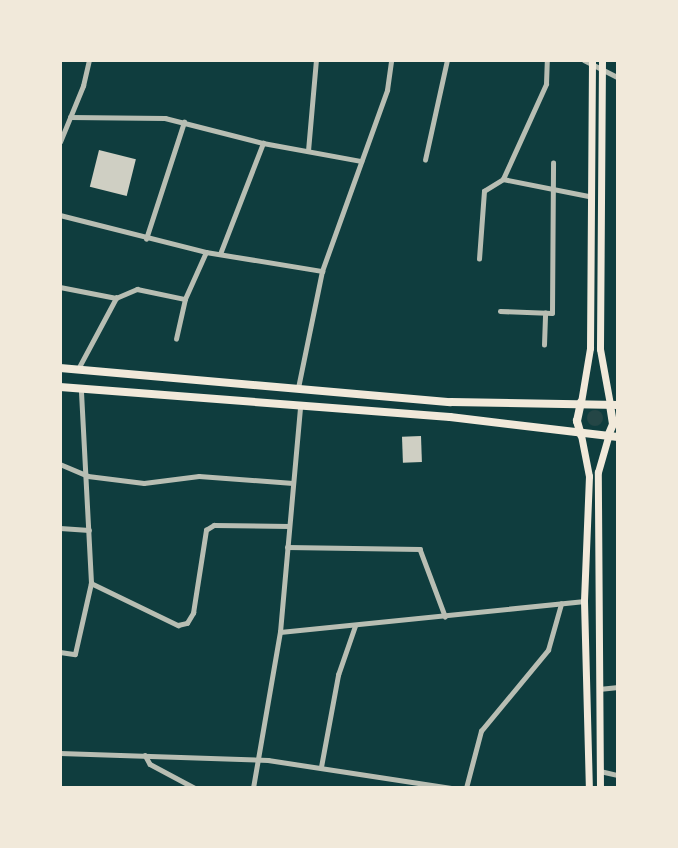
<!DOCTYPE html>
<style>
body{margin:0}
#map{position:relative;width:678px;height:848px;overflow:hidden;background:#0f3d3e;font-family:Figtree,sans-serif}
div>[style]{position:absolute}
.green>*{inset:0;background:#244646}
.round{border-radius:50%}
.building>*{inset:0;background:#cfcfc3;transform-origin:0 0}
.minor>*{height:4.5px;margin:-2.25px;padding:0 2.25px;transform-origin:2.25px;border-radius:2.25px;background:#b8beb3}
.secondary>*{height:7px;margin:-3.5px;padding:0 3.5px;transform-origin:3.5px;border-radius:3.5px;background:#f1e9da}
.trunk>*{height:8px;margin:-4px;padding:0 4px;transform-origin:4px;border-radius:4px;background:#f1e9da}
span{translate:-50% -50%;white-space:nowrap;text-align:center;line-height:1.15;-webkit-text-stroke:4.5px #f1e9da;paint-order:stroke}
.frame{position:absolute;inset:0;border:62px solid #f1e9da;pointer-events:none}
</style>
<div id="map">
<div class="green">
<i class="round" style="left:587px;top:410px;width:16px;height:16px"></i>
</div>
<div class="building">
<i style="left:99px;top:150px;width:38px;height:38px;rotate:14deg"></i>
<i style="left:421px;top:436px;width:26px;height:19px;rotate:88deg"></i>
</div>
<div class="minor">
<i style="left:584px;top:60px;width:38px;rotate:27deg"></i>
<i style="left:70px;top:117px;width:95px;rotate:0.6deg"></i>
<i style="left:165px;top:118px;width:101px;rotate:14.3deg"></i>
<i style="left:263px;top:143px;width:100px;rotate:10.4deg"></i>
<i style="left:60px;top:142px;width:61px;rotate:-67.7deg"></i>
<i style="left:83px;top:86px;width:27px;rotate:-77deg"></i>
<i style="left:308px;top:151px;width:91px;rotate:-85deg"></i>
<i style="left:425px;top:160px;width:102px;rotate:-77.6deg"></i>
<i style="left:503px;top:179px;width:88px;rotate:11.2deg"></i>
<i style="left:60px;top:215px;width:151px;rotate:14.2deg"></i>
<i style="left:206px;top:252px;width:118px;rotate:9.3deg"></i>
<i style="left:146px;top:239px;width:123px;rotate:-72deg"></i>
<i style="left:220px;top:254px;width:119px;rotate:-68.8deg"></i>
<i style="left:479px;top:259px;width:68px;rotate:-85.8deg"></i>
<i style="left:484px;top:191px;width:22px;rotate:-32deg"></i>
<i style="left:503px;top:179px;width:104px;rotate:-65.6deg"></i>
<i style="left:546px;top:84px;width:24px;rotate:-88deg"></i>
<i style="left:60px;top:287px;width:57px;rotate:11.1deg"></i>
<i style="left:500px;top:311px;width:52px;rotate:2.2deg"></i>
<i style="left:552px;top:313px;width:150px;rotate:-89.6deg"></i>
<i style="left:176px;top:339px;width:41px;rotate:-77.3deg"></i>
<i style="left:185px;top:299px;width:51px;rotate:-65.9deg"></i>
<i style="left:544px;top:345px;width:32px;rotate:-88deg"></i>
<i style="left:78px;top:369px;width:81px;rotate:-61.8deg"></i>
<i style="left:116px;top:298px;width:23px;rotate:-23deg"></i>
<i style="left:137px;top:289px;width:49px;rotate:11.8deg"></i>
<i style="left:298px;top:388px;width:119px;rotate:-78.4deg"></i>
<i style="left:322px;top:271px;width:192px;rotate:-70.2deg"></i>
<i style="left:387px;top:90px;width:30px;rotate:-82deg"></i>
<i style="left:60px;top:464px;width:30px;rotate:23deg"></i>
<i style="left:88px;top:476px;width:56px;rotate:7.1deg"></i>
<i style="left:144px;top:483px;width:55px;rotate:-7.3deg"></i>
<i style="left:199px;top:476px;width:94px;rotate:4.3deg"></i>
<i style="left:60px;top:528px;width:29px;rotate:4deg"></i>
<i style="left:287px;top:547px;width:133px;rotate:0.9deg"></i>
<i style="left:420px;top:549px;width:72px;rotate:69.5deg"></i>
<i style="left:91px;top:583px;width:97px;rotate:25.8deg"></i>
<i style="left:178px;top:625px;width:9px;rotate:-13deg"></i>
<i style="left:187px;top:623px;width:12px;rotate:-59deg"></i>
<i style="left:193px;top:613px;width:84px;rotate:-81.1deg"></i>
<i style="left:206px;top:530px;width:9px;rotate:-32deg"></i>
<i style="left:214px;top:525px;width:75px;rotate:0.8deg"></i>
<i style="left:280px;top:632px;width:306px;rotate:-5.8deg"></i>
<i style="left:60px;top:652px;width:15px;rotate:8deg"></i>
<i style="left:75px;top:654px;width:73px;rotate:-77.3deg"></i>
<i style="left:91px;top:583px;width:194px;rotate:-93deg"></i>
<i style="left:599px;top:689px;width:19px;rotate:-6deg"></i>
<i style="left:60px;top:753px;width:208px;rotate:1.9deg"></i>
<i style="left:268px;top:760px;width:185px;rotate:8.7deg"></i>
<i style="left:145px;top:755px;width:10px;rotate:61deg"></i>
<i style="left:150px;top:764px;width:51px;rotate:28.1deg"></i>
<i style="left:321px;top:767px;width:94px;rotate:-79.5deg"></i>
<i style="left:338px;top:675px;width:52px;rotate:-70.9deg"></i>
<i style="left:600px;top:771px;width:18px;rotate:13deg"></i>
<i style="left:253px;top:788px;width:158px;rotate:-80.2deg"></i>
<i style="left:280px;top:632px;width:227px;rotate:-84.9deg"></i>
<i style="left:466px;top:788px;width:59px;rotate:-75.3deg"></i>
<i style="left:481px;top:731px;width:105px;rotate:-50.4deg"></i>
<i style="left:548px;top:650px;width:48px;rotate:-74.2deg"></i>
</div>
<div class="secondary">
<i style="left:602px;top:60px;width:289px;rotate:90.4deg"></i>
<i style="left:600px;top:349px;width:56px;rotate:79.7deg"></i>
<i style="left:581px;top:402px;width:55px;rotate:-80.5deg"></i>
<i style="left:590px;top:348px;width:288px;rotate:-89.6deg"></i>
<i style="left:581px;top:435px;width:42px;rotate:79deg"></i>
<i style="left:589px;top:476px;width:125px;rotate:92.3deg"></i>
<i style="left:584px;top:601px;width:187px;rotate:88.5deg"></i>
<i style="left:600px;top:788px;width:316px;rotate:-90.4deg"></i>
<i style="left:598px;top:472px;width:37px;rotate:-74deg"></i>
</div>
<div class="trunk">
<i style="left:60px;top:368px;width:392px;rotate:5deg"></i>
<i style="left:451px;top:402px;width:167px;rotate:1deg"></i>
<i style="left:60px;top:387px;width:391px;rotate:4.4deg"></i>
<i style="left:450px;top:417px;width:169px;rotate:6.8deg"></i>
<i style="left:581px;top:435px;width:15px;rotate:-106deg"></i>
<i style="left:577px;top:421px;width:19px;rotate:-78deg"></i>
<i style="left:608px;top:436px;width:13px;rotate:-67deg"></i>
<i style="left:613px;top:424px;width:20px;rotate:-99deg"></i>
</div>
<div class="frame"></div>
</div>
